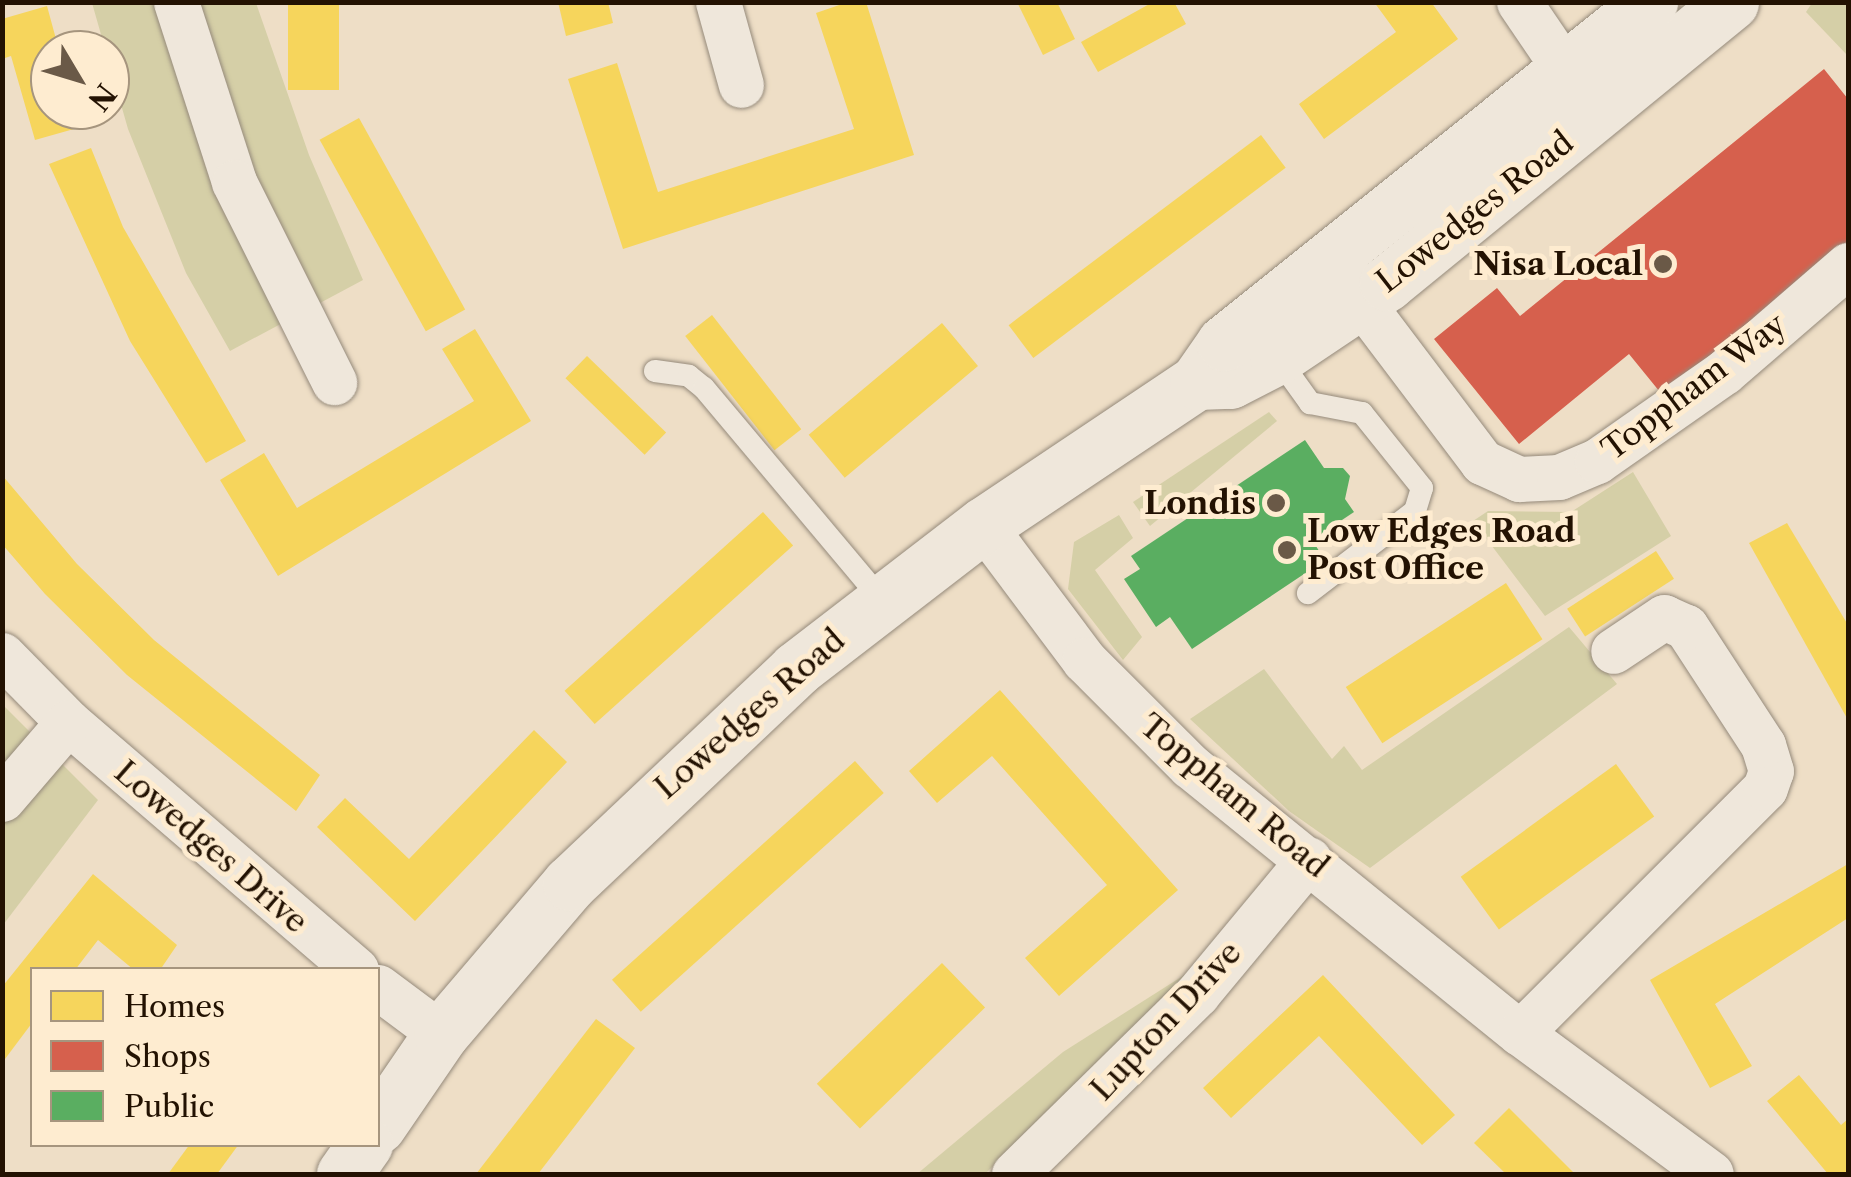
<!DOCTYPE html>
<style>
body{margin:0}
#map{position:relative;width:1851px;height:1177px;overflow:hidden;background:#eedec6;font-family:"Libre Caslon Text",serif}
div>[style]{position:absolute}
.green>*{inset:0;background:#d5cfa7}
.homes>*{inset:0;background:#f6d55c;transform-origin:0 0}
.shops>*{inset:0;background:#d6604d}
.public>*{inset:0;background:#5aae61}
.roads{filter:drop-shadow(0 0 2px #958a7b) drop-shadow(0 0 2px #958a7b)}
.service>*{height:22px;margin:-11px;padding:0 11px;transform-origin:11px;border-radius:11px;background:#efe7db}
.minor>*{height:45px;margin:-22.5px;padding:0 22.5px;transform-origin:22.5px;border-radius:22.5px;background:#efe7db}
.tertiary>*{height:55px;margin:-27.5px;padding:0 27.5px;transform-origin:27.5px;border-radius:27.5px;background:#efe7db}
.dots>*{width:28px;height:28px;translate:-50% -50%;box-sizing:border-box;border:5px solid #feecd0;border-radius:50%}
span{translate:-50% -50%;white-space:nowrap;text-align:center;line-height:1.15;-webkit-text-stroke:10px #feecd0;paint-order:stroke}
.street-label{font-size:32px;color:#231202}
.poi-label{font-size:32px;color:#231202;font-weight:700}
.right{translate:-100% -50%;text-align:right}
.left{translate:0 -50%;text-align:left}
.frame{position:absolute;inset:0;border:5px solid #231202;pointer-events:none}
.legend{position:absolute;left:30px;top:967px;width:350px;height:180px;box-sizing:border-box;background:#feecd0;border:2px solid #a6957e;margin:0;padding:12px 18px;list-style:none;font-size:30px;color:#231202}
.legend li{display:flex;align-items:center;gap:20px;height:50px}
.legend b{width:50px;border:2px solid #a6957e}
.north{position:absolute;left:30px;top:30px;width:100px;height:100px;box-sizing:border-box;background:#feecd0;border:2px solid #a6957e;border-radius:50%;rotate:128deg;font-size:28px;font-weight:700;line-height:40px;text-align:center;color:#231202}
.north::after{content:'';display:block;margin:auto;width:35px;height:45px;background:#6a5947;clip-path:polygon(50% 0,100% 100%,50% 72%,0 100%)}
</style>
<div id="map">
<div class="green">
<i style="clip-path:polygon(92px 3px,256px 3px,309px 155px,363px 280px,230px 351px,186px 273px,128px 129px)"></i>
<i style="clip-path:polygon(1812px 3px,1848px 3px,1848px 56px,1806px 12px)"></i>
<i style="clip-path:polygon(1269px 412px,1277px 421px,1150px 526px,1133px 502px)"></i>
<i style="clip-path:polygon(1633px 472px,1671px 536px,1545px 616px,1473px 521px,1488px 511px,1571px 512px)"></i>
<i style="clip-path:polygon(1119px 515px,1133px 538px,1095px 570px,1142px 637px,1123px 660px,1068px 589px,1074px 542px)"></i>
<i style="clip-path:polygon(1569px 627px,1617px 684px,1370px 868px,1289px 811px,1190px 719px,1264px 669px,1332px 759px,1344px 746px,1362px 770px)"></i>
<i style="clip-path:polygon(2px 704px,98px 800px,3px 925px,2px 925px)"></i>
<i style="clip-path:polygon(1189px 972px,985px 1174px,917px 1174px,1063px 1052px)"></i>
</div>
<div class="homes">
<i style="left:288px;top:2px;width:51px;height:88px"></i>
<i style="clip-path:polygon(558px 2px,608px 2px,613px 23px,566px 36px)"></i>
<i style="clip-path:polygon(848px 2px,866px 2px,914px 155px,623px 249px,568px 79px,617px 63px,658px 192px,854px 129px,816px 13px)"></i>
<i style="clip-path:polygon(1017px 2px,1057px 2px,1075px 39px,1043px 55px)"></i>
<i style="clip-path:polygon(1153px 2px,1174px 2px,1186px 24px,1098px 72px,1081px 42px)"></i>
<i style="clip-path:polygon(1374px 2px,1431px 2px,1458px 39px,1324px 139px,1299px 104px,1396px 32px)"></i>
<i style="clip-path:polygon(47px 6px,59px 50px,50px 50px,50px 110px,76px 110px,81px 127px,35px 140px,11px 56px,2px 59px,2px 19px)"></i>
<i style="left:359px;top:118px;width:219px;height:45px;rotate:61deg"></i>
<i style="left:1261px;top:135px;width:41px;height:316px;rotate:53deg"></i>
<i style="clip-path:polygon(91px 148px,123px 227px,246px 441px,206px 463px,130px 341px,49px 164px)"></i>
<i style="left:712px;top:315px;width:145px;height:34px;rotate:52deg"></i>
<i style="left:942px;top:323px;width:56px;height:174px;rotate:50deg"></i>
<i style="clip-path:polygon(475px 329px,531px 421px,278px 576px,220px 480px,264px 453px,297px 508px,474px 401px,442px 349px)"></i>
<i style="left:587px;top:356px;width:110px;height:31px;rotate:44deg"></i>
<i style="clip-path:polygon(2px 475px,77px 564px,154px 640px,320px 775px,296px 811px,127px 675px,45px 594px,2px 544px)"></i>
<i style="left:763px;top:512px;width:45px;height:267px;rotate:48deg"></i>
<i style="clip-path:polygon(1787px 523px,1848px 625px,1848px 720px,1749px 543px)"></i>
<i style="left:1656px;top:551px;width:33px;height:106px;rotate:57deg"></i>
<i style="left:1506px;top:583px;width:67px;height:191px;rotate:57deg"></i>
<i style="clip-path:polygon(1000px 690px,1178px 890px,1059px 996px,1025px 958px,1107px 885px,992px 756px,937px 803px,909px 771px)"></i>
<i style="clip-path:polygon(534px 730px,567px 762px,415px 921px,317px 827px,345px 798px,409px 859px)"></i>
<i style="left:855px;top:761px;width:43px;height:327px;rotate:48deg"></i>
<i style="left:1616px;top:764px;width:65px;height:192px;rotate:54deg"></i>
<i style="clip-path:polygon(1848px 864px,1848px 918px,1715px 1004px,1752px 1066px,1710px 1088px,1650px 980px)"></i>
<i style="clip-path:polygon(93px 874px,177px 945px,160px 970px,134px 970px,98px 940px,75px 970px,32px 970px,32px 1023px,2px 1063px,2px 987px)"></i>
<i style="left:942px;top:963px;width:62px;height:174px;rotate:46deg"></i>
<i style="clip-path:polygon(1323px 975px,1455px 1115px,1422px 1145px,1319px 1036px,1231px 1118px,1203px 1088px)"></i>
<i style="clip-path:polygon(596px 1019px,635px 1048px,538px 1174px,476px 1174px)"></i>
<i style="clip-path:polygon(1799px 1075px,1841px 1125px,1848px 1119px,1848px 1174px,1828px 1174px,1767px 1101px)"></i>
<i style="clip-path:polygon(1509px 1108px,1575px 1174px,1506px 1174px,1474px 1143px)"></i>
<i style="clip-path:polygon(190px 1144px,239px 1144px,217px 1174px,168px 1174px)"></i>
</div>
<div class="shops">
<i style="clip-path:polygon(1824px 69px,1848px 99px,1848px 246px,1664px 397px,1629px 354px,1519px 444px,1434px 339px,1497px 288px,1520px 316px)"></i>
</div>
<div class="public">
<i style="clip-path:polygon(1305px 440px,1324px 468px,1343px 468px,1350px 476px,1345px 499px,1354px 512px,1312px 540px,1325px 560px,1192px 649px,1170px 617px,1156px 627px,1124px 579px,1140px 569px,1131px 556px)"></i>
</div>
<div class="roads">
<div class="service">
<i style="left:1277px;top:357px;width:57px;rotate:54.3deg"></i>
<i style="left:1310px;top:403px;width:53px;rotate:10.9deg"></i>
<i style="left:1362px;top:413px;width:96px;rotate:51.3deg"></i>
<i style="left:1422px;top:488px;width:24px;rotate:107deg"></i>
<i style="left:1415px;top:511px;width:135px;rotate:142.5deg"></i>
<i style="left:655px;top:371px;width:34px;rotate:8deg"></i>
<i style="left:689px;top:376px;width:19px;rotate:39deg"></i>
<i style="left:704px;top:388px;width:277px;rotate:50deg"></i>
</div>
<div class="minor">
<i style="left:176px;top:2px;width:189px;rotate:72.1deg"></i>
<i style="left:234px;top:182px;width:224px;rotate:63.4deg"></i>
<i style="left:718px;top:2px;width:86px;rotate:74.5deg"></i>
<i style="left:1519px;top:2px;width:114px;rotate:55.8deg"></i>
<i style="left:1340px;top:274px;width:236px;rotate:52.9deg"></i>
<i style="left:1482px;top:462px;width:41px;rotate:24.7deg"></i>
<i style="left:1519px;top:479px;width:40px;rotate:-2.9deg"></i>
<i style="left:1559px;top:477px;width:41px;rotate:-22.8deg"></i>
<i style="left:1597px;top:461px;width:155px;rotate:-35deg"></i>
<i style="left:1724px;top:372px;width:164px;rotate:-40.8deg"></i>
<i style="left:983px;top:525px;width:169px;rotate:53.2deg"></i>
<i style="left:1084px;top:660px;width:150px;rotate:45deg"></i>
<i style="left:1190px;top:766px;width:424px;rotate:39deg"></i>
<i style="left:1520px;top:1033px;width:237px;rotate:36.4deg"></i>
<i style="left:2px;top:655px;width:94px;rotate:45.4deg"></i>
<i style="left:68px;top:722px;width:380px;rotate:40.7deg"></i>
<i style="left:2px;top:799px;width:101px;rotate:-49.4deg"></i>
<i style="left:378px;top:987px;width:79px;rotate:36.7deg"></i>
<i style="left:1520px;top:1033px;width:346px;rotate:-45deg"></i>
<i style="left:1765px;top:788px;width:18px;rotate:-71deg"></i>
<i style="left:1771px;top:771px;width:27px;rotate:-107deg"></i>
<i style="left:1763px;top:745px;width:141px;rotate:-123.1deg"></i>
<i style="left:1686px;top:627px;width:24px;rotate:-156deg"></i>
<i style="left:1664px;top:617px;width:61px;rotate:146.3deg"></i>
<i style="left:1014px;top:1174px;width:257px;rotate:-44.5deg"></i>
<i style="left:1197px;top:994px;width:175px;rotate:-50.3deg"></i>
</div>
<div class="tertiary">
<i style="left:1197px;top:382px;width:33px;rotate:-2deg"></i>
<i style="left:1230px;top:381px;width:53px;rotate:-27.1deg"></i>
<i style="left:1277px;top:357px;width:133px;rotate:-33.9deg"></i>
<i style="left:1387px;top:283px;width:444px;rotate:-39.2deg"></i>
<i style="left:378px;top:1126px;width:112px;rotate:-55.6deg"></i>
<i style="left:441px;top:1034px;width:199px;rotate:-49.5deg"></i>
<i style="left:570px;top:883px;width:311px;rotate:-43.4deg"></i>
<i style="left:796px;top:669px;width:236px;rotate:-37.6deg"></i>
<i style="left:983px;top:525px;width:257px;rotate:-33.8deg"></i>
<i style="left:1197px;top:382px;width:47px;rotate:-55.3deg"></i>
<i style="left:1224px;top:343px;width:546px;rotate:-38.68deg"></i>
<i style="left:344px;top:1174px;width:37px;rotate:-55deg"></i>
</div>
</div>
<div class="dots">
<i style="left:1663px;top:264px;background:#6a5947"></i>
<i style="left:1276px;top:503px;background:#6a5947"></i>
<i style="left:1287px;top:550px;background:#6a5947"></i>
</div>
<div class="street-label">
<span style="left:1475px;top:212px;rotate:-38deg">Lowedges Road</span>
<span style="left:1694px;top:387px;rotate:-37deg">Toppham Way</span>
<span style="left:750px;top:714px;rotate:-41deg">Lowedges Road</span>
<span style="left:1234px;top:796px;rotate:40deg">Toppham Road</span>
<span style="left:211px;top:847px;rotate:41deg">Lowedges Drive</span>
<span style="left:1166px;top:1021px;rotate:-47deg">Lupton Drive</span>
</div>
<div class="poi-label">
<span class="right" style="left:1643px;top:264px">Nisa Local</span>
<span class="right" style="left:1256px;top:503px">Londis</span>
<span class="left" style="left:1307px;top:550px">Low Edges Road<br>Post Office</span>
</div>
<div class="frame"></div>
<ul class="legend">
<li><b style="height:28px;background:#f6d55c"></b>Homes</li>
<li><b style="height:28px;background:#d6604d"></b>Shops</li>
<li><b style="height:28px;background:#5aae61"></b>Public</li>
</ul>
<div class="north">N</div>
</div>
